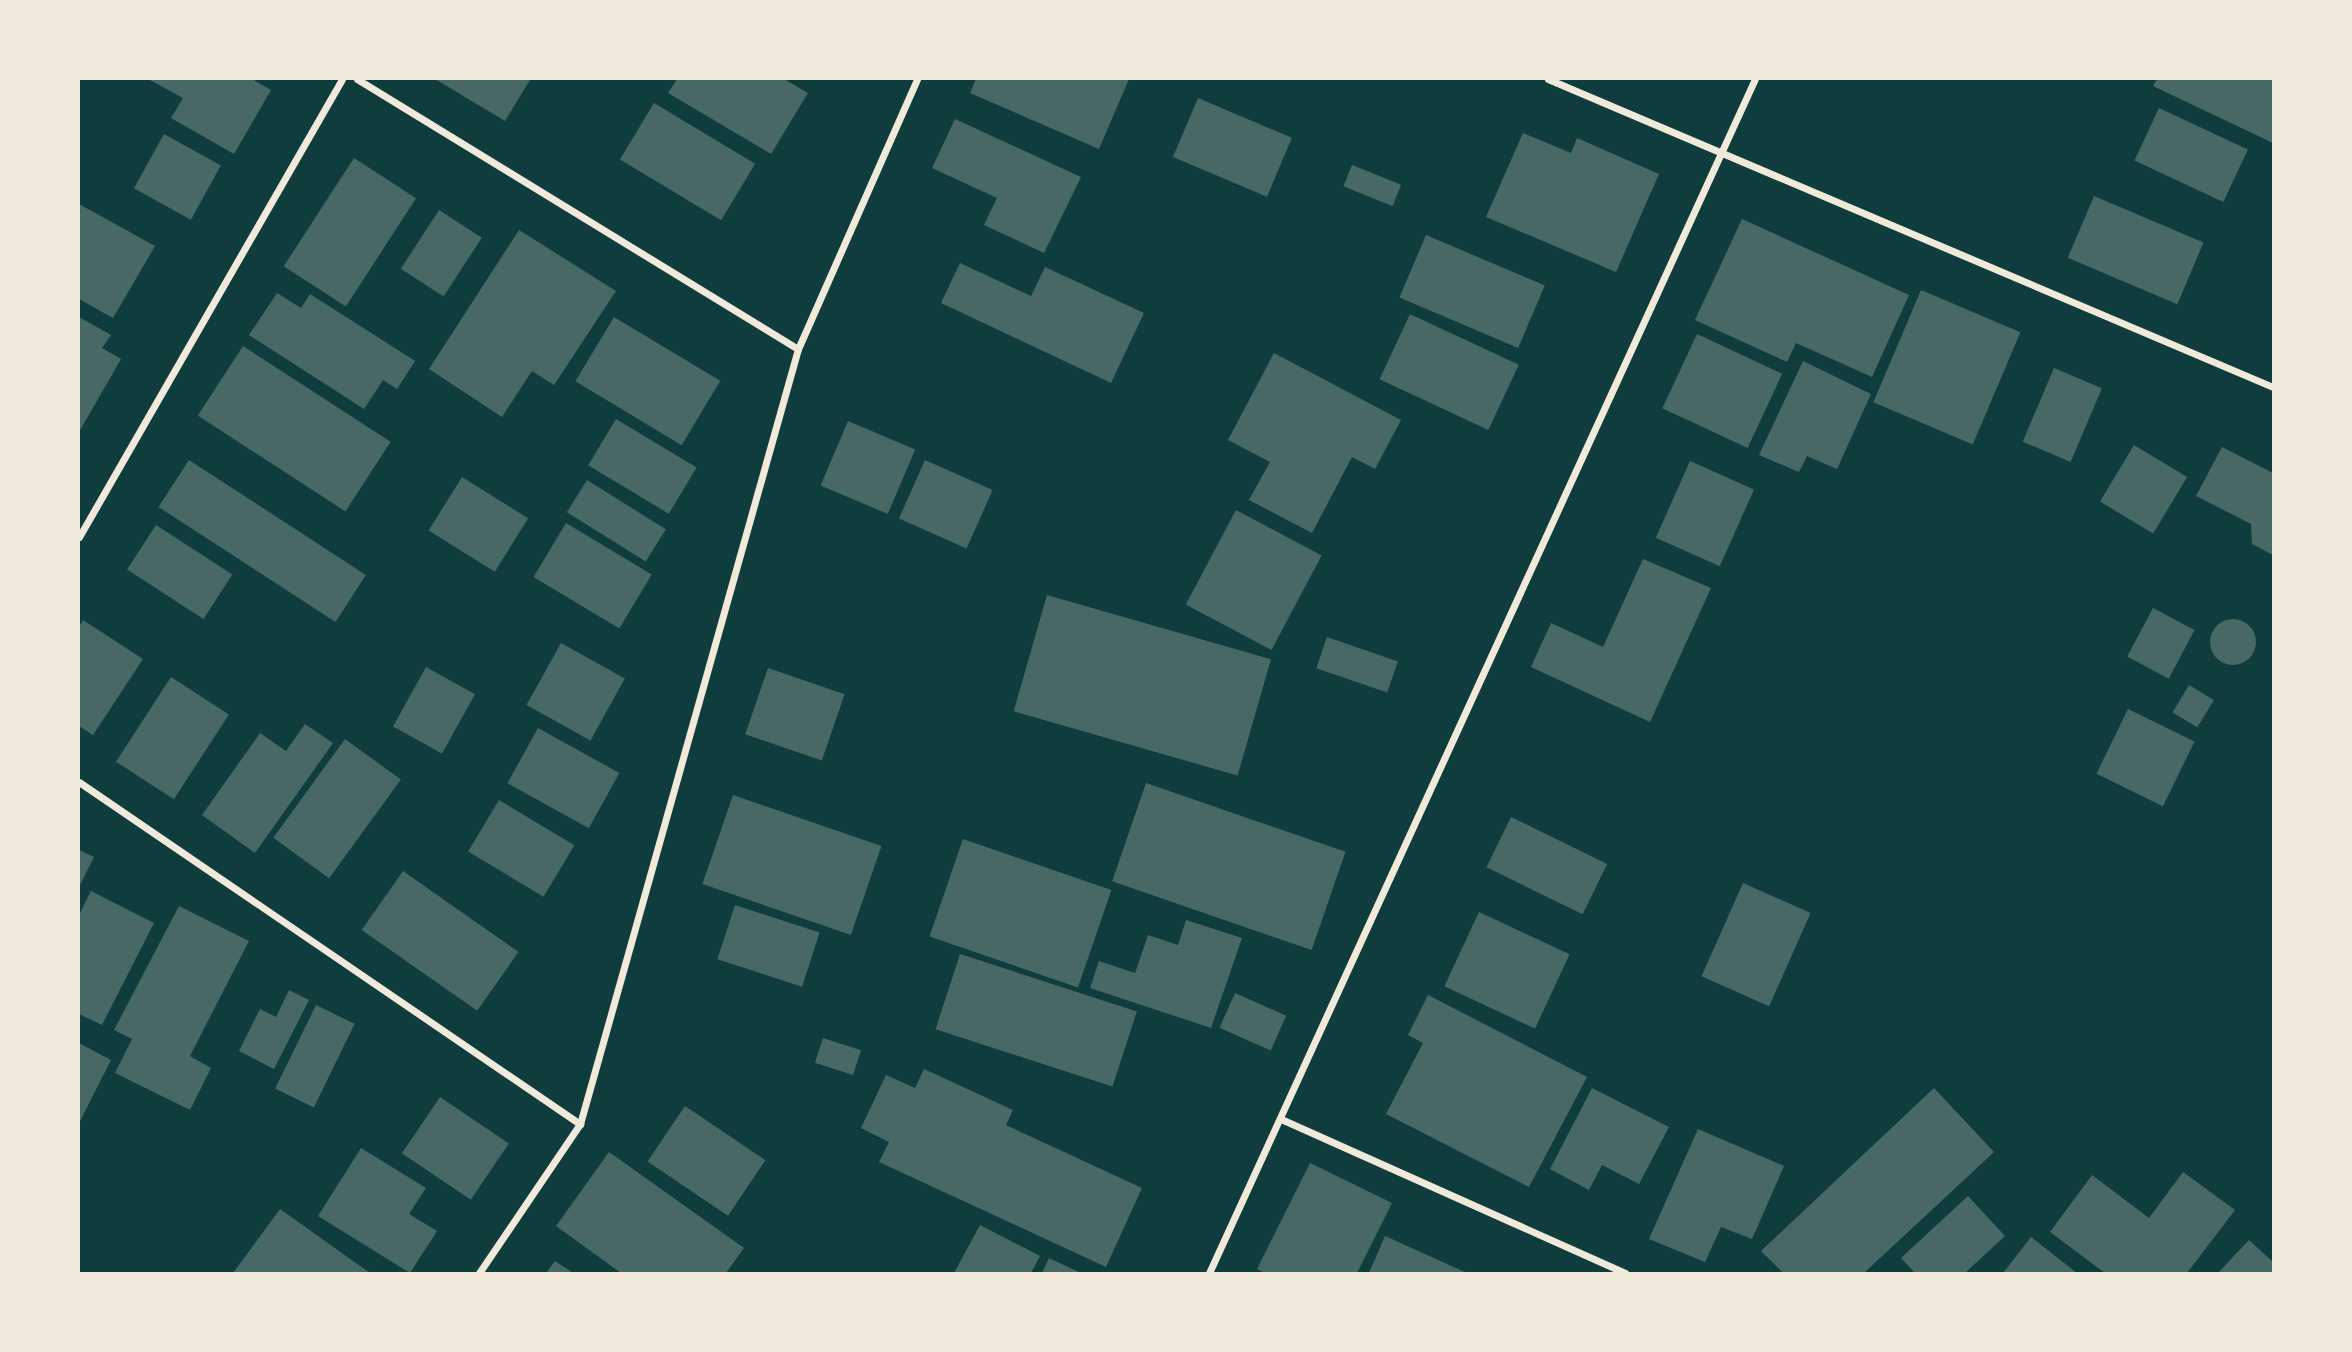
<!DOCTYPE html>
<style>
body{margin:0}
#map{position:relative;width:2352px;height:1352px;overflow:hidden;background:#0f3d3e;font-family:"Golos Text",sans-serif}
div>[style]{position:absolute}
.building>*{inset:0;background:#486865;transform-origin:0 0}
.round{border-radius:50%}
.minor>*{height:7px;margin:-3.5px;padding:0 3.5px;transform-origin:3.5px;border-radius:3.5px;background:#f1e9da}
span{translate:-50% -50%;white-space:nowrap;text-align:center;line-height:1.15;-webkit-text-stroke:7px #f1e9da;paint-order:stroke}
.frame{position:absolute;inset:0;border:80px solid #f1e9da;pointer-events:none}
</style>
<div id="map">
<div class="building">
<i style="clip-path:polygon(148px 79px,252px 79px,271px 90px,234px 154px,171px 118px,183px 98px)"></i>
<i style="clip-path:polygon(435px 79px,528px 79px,530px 80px,505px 121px)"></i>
<i style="clip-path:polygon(677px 79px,784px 79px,808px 93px,771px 154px,668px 93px)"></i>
<i style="clip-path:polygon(976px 79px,1129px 79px,1099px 149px,970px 93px)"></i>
<i style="clip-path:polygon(2157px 79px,2273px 79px,2273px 143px,2153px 86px)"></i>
<i style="left:1198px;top:98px;width:102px;height:64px;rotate:23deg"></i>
<i style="left:654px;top:103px;width:118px;height:66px;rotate:31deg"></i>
<i style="left:2159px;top:108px;width:98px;height:58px;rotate:25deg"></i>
<i style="clip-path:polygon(955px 119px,1081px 177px,1044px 253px,984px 225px,997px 198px,932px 168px)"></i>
<i style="clip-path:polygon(1523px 133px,1571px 153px,1577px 138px,1659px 174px,1616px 272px,1486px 217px)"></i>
<i style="left:164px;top:134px;width:65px;height:62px;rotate:29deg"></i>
<i style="left:354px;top:158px;width:74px;height:129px;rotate:33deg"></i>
<i style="left:1352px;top:165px;width:53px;height:23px;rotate:22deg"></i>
<i style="left:2094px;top:196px;width:119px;height:67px;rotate:23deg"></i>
<i style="clip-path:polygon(79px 204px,155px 246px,113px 318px,79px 299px)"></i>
<i style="left:439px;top:210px;width:51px;height:70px;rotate:33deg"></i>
<i style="clip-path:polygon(1742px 219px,1909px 295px,1872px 377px,1796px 343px,1787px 362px,1695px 320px)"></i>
<i style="clip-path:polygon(519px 230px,616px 291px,554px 385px,532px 371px,502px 417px,429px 369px)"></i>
<i style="left:1426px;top:235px;width:129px;height:68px;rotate:23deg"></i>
<i style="clip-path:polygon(960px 263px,1031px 296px,1045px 267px,1144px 313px,1111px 383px,941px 303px)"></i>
<i style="left:1921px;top:290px;width:108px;height:122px;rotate:23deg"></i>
<i style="clip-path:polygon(277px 293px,301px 308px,310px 294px,415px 361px,397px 389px,383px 380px,364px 409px,249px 335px)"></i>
<i style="left:1410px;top:314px;width:120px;height:72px;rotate:25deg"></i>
<i style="clip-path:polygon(79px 317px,111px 335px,102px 348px,121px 359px,79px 432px)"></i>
<i style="left:614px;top:317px;width:124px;height:75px;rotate:31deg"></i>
<i style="left:1697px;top:334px;width:94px;height:82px;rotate:25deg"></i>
<i style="left:243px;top:346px;width:176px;height:83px;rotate:33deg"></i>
<i style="clip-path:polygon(1274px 353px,1401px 420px,1375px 469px,1352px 457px,1312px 533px,1249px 500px,1270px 462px,1228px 440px)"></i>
<i style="clip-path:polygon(1803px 361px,1871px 394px,1837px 469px,1807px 456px,1799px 472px,1759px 455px)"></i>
<i style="left:2054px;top:368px;width:52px;height:80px;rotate:23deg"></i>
<i style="left:616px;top:419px;width:94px;height:54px;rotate:31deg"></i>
<i style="left:848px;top:421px;width:73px;height:70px;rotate:23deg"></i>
<i style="left:2134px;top:445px;width:62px;height:66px;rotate:31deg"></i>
<i style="clip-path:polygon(2222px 447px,2273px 473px,2273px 555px,2252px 544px,2251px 524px,2196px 496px)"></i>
<i style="left:189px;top:460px;width:211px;height:56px;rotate:33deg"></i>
<i style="left:925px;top:460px;width:74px;height:64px;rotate:24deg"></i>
<i style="left:1690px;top:461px;width:70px;height:84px;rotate:24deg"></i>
<i style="left:462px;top:477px;width:78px;height:63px;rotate:32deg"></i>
<i style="left:587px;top:480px;width:93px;height:38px;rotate:32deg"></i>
<i style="left:1236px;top:510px;width:97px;height:107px;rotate:28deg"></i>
<i style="left:566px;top:523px;width:100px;height:63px;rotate:31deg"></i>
<i style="left:156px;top:525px;width:91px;height:53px;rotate:33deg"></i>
<i style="clip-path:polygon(1643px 559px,1711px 588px,1650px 722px,1531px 667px,1551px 623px,1603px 647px)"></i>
<i style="left:1047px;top:595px;width:233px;height:121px;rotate:16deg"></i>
<i style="left:2153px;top:608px;width:47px;height:55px;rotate:28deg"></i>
<i class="round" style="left:2210px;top:619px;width:46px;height:46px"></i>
<i style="clip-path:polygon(83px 620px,143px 659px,93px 735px,79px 726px,79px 627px)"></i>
<i style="left:1327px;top:637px;width:75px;height:33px;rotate:19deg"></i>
<i style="left:561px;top:643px;width:73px;height:71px;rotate:29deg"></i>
<i style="left:426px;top:667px;width:56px;height:68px;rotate:29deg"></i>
<i style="left:768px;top:668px;width:81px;height:70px;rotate:19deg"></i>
<i style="left:171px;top:677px;width:69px;height:101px;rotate:33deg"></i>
<i style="left:2189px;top:685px;width:29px;height:32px;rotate:31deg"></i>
<i style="left:2128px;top:709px;width:74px;height:72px;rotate:26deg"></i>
<i style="clip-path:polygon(305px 724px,333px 743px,255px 853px,202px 815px,260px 733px,286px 751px)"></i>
<i style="left:538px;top:728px;width:93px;height:63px;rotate:29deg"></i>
<i style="left:345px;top:739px;width:69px;height:122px;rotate:36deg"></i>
<i style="left:1146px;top:783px;width:211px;height:104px;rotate:19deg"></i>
<i style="left:733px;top:795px;width:157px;height:94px;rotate:19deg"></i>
<i style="left:499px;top:800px;width:88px;height:60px;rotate:31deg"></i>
<i style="left:1511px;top:817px;width:107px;height:56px;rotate:26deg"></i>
<i style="left:963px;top:839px;width:157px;height:103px;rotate:19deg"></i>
<i style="clip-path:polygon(79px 850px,94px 857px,79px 887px)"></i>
<i style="left:403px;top:871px;width:141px;height:72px;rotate:35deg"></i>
<i style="left:1743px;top:883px;width:74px;height:102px;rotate:24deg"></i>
<i style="clip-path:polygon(91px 891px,154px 923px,102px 1025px,79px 1014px,79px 915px)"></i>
<i style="left:735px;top:905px;width:89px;height:57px;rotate:18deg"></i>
<i style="clip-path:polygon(179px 906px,249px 941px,190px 1056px,211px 1068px,190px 1110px,115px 1073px,132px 1039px,114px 1030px)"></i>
<i style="left:1479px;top:912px;width:100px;height:82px;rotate:25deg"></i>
<i style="clip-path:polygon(1186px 920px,1242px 938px,1211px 1028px,1090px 988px,1099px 961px,1135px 973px,1148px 935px,1178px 945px)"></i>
<i style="left:960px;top:954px;width:186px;height:79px;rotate:18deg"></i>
<i style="clip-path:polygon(289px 990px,309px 1000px,274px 1069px,239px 1051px,260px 1009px,276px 1017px)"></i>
<i style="left:1235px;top:993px;width:56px;height:38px;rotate:24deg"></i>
<i style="clip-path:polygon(1428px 995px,1587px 1077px,1529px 1187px,1386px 1114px,1423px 1043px,1408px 1035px)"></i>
<i style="left:316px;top:1005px;width:43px;height:93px;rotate:26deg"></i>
<i style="left:823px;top:1038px;width:40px;height:26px;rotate:18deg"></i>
<i style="clip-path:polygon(79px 1043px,111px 1060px,79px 1123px)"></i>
<i style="clip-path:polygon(924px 1069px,1013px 1110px,1006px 1125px,1142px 1188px,1106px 1267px,879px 1162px,889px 1142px,861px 1128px,886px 1075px,915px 1088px)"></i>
<i style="clip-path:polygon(1592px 1088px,1669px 1127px,1639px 1184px,1602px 1165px,1589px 1190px,1550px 1169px)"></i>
<i style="clip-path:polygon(1934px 1088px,1994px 1152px,1864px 1273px,1783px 1273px,1761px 1251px)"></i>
<i style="left:440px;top:1097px;width:83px;height:68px;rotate:34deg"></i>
<i style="left:685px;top:1106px;width:97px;height:67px;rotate:34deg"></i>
<i style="clip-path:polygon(1698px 1129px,1784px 1166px,1752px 1239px,1721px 1227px,1705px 1262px,1649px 1239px)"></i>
<i style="clip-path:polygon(361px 1148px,426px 1188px,409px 1214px,437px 1231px,410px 1273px,318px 1216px)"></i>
<i style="clip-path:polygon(609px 1152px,744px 1248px,726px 1273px,621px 1273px,556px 1226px)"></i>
<i style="clip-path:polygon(1310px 1163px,1392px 1203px,1357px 1273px,1265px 1273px,1257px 1269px)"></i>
<i style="clip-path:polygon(2183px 1172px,2235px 1210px,2187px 1273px,2105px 1273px,2050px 1232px,2092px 1175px,2149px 1218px)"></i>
<i style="clip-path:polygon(1968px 1196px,2005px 1236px,1965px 1273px,1915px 1273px,1901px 1258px)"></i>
<i style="clip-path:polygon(280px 1209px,370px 1273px,233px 1273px)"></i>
<i style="clip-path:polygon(980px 1225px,1040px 1256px,1031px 1273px,954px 1273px)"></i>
<i style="clip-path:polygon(1385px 1236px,1467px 1273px,1369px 1273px)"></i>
<i style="clip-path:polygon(2031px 1237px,2077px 1273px,2003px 1273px)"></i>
<i style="clip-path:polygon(2249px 1240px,2273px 1262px,2273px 1273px,2218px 1273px)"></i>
<i style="clip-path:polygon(1049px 1258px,1081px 1273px,1042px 1273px)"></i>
<i style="clip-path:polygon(555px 1261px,573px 1273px,546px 1273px)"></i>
</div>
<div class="minor">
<i style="left:357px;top:79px;width:517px;rotate:31.48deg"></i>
<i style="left:1548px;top:79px;width:788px;rotate:23.02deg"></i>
<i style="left:79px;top:537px;width:528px;rotate:-60.13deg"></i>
<i style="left:79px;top:782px;width:607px;rotate:34.32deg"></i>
<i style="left:1281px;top:1119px;width:377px;rotate:24.1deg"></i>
<i style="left:479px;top:1273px;width:180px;rotate:-55.9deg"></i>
<i style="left:580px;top:1124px;width:805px;rotate:-74.29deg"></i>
<i style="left:798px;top:349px;width:295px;rotate:-66.2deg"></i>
<i style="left:1209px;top:1273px;width:1313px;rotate:-65.43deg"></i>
</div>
<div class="frame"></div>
</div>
